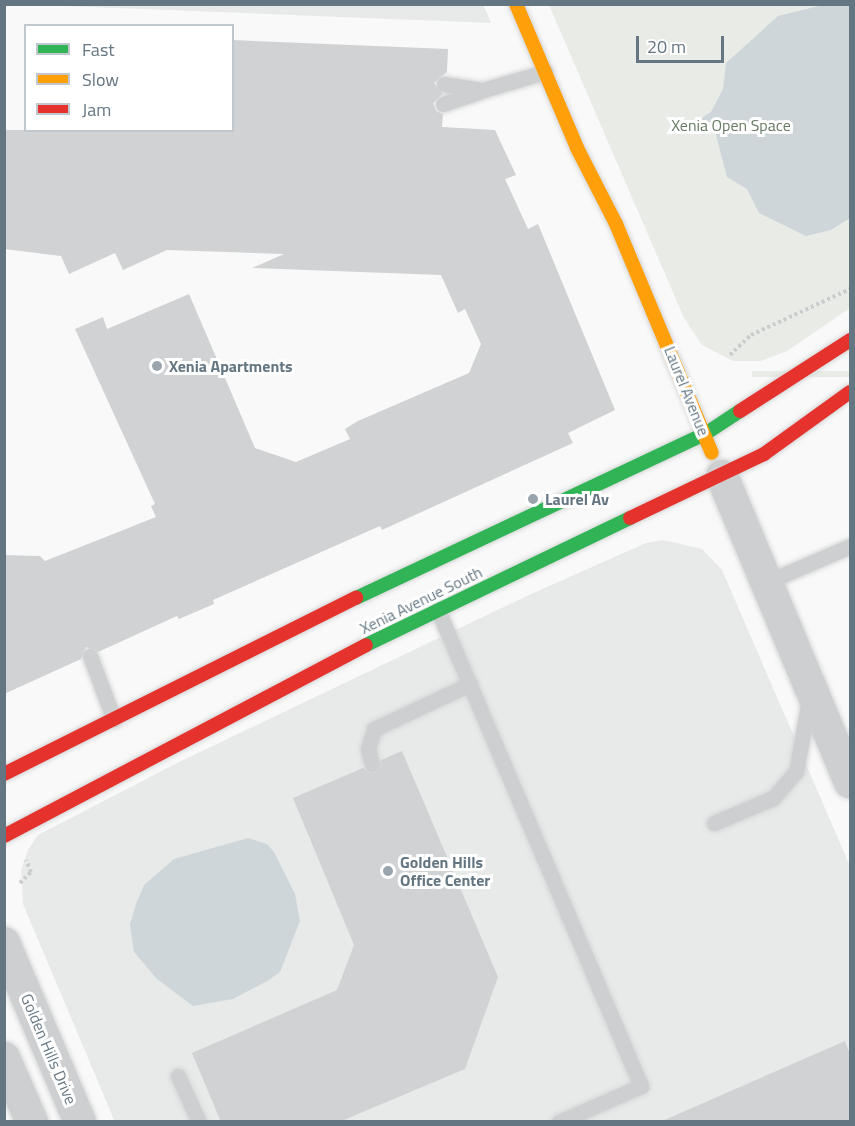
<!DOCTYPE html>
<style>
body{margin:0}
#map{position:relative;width:855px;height:1126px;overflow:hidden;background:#f9f9f9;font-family:"Titillium Web",sans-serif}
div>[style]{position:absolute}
.built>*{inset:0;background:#e8e9e9}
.green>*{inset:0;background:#e8ebe6;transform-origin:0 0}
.water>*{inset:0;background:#ced6d9}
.building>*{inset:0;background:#d0d2d3}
.path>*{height:4px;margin-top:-2px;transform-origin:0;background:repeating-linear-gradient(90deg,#cbcccd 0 3px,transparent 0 6px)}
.roads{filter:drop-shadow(0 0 2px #d5d6d7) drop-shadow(0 0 2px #d5d6d7)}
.lane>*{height:15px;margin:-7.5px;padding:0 7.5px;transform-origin:7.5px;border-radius:7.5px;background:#cecfd0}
.street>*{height:32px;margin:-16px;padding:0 16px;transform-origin:16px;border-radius:16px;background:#cecfd0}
.fast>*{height:14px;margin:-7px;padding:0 7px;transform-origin:7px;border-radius:7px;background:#30b455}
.slow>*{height:14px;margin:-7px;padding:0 7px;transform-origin:7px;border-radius:7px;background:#ff9f0a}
.jam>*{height:14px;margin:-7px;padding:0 7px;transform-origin:7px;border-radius:7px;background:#e5322d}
.dots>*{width:16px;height:16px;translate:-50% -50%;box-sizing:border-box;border:3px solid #fff;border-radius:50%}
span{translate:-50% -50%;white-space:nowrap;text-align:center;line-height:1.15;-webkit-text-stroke:6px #fff;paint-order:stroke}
.park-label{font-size:16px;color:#687a64}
.poi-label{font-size:16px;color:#657683;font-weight:700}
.left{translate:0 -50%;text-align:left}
.street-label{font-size:16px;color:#657683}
.frame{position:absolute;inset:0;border:6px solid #657683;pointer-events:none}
.legend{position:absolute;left:24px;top:24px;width:210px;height:108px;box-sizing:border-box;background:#fff;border:2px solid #c1c8cd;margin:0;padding:8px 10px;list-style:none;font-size:18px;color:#657683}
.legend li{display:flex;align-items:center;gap:12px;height:30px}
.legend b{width:30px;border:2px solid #c1c8cd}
.scale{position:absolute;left:636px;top:36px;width:88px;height:27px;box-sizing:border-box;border:3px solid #657683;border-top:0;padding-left:8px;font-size:18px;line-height:21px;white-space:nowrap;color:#657683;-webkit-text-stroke:4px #fff;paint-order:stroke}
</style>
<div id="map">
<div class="built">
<i style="clip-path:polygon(483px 4px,491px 23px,41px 5px,41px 4px)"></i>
<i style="clip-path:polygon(663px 540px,702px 549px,722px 570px,850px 866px,850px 1121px,115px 1122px,23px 904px,21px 870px,28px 850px,38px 835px,177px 763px,529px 595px,646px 543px)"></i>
</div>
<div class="green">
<i style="clip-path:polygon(549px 5px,850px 5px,850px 308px,787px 351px,761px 361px,733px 361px,702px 345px,684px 318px)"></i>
<i style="left:850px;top:371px;width:6px;height:98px;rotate:90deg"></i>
</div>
<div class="water">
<i style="clip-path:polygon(823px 5px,850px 5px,850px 218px,831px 230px,806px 236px,759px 213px,747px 189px,727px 177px,715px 131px,694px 123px,711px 112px,723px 89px,726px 63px,778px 16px)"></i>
<i style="clip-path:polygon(248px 838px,267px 844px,274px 852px,295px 894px,300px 921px,280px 972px,269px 980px,233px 999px,193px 1006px,157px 979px,134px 952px,130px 924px,136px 904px,144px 885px,174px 859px)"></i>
</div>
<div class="building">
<i style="clip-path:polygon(232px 40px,448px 49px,447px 72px,434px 83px,443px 94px,433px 103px,436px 111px,443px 114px,442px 127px,495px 130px,516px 175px,505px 179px,528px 229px,538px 224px,615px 410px,568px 433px,573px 443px,382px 530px,380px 526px,213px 600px,214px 604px,179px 619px,177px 616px,98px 652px,86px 647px,81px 659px,4px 694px,4px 555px,40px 556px,45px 561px,156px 517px,151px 506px,155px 504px,75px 329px,103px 317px,107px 329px,189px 294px,255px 448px,296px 462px,350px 439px,345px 429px,358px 421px,469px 373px,481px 344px,465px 309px,458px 313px,441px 275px,252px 268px,284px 254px,167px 250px,123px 270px,115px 253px,69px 274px,61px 256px,4px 249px,4px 130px,232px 130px)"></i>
<i style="clip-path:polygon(402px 751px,498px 977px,465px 1069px,339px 1122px,221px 1122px,192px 1053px,337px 990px,354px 945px,293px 798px,363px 768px,375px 773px,381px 760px)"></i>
<i style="clip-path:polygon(845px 1041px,850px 1054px,850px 1122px,660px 1122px)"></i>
</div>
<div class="path">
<i style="left:730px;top:355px;width:29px;rotate:-44deg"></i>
<i style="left:751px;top:335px;width:109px;rotate:-24.9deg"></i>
<i style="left:20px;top:883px;width:16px;rotate:-45deg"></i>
<i style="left:31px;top:872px;width:13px;rotate:-113deg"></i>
</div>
<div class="roads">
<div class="lane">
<i style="left:444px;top:84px;width:39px;rotate:9deg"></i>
<i style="left:483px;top:90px;width:65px;rotate:-16.2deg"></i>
<i style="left:443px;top:104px;width:39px;rotate:-19deg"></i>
<i style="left:767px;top:582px;width:90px;rotate:-23.4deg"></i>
<i style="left:437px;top:608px;width:520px;rotate:66.89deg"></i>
<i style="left:641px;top:1086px;width:90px;rotate:156.3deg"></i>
<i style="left:90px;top:656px;width:68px;rotate:69.4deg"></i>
<i style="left:372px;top:764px;width:16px;rotate:-105deg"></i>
<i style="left:368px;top:749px;width:21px;rotate:-73deg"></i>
<i style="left:374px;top:729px;width:106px;rotate:-25.1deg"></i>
<i style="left:714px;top:823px;width:64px;rotate:-23deg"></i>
<i style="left:773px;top:798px;width:35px;rotate:-49deg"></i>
<i style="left:796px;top:772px;width:73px;rotate:-79.8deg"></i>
<i style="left:178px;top:1076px;width:51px;rotate:65.5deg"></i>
</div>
<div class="street">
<i style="left:722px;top:476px;width:332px;rotate:67.3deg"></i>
<i style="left:4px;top:943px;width:194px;rotate:67deg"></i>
<i style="left:4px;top:1058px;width:70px;rotate:66.4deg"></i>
</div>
<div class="fast">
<i style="left:356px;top:598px;width:386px;rotate:-25.2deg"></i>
<i style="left:705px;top:434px;width:42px;rotate:-33.3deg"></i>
<i style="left:366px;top:645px;width:293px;rotate:-25.7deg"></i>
</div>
<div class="slow">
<i style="left:516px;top:4px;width:156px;rotate:67deg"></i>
<i style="left:577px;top:148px;width:85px;rotate:62.8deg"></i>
<i style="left:616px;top:224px;width:248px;rotate:67.3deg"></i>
</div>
<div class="jam">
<i style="left:740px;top:411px;width:131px;rotate:-32.8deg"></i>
<i style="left:630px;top:518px;width:148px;rotate:-25.5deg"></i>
<i style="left:764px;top:454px;width:106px;rotate:-35.8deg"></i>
<i style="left:4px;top:774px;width:394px;rotate:-26.6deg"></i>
<i style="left:4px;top:836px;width:409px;rotate:-27.8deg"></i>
</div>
</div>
<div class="dots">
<i style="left:157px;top:366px;background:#99a4ac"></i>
<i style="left:533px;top:499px;background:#99a4ac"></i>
<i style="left:388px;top:871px;background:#99a4ac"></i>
</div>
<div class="park-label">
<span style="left:731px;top:125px">Xenia Open Space</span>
</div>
<div class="poi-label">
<span class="left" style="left:169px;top:366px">Xenia Apartments</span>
<span class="left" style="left:545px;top:499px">Laurel Av</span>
<span class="left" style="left:400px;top:871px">Golden Hills<br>Office Center</span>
</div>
<div class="street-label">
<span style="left:687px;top:391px;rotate:68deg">Laurel Avenue</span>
<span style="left:421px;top:600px;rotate:-26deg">Xenia Avenue South</span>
<span style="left:49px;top:1049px;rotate:67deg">Golden Hills Drive</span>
</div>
<div class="frame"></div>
<ul class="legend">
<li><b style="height:8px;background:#30b455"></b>Fast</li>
<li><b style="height:8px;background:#ff9f0a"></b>Slow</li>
<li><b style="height:8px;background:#e5322d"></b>Jam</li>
</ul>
<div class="scale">20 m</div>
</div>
